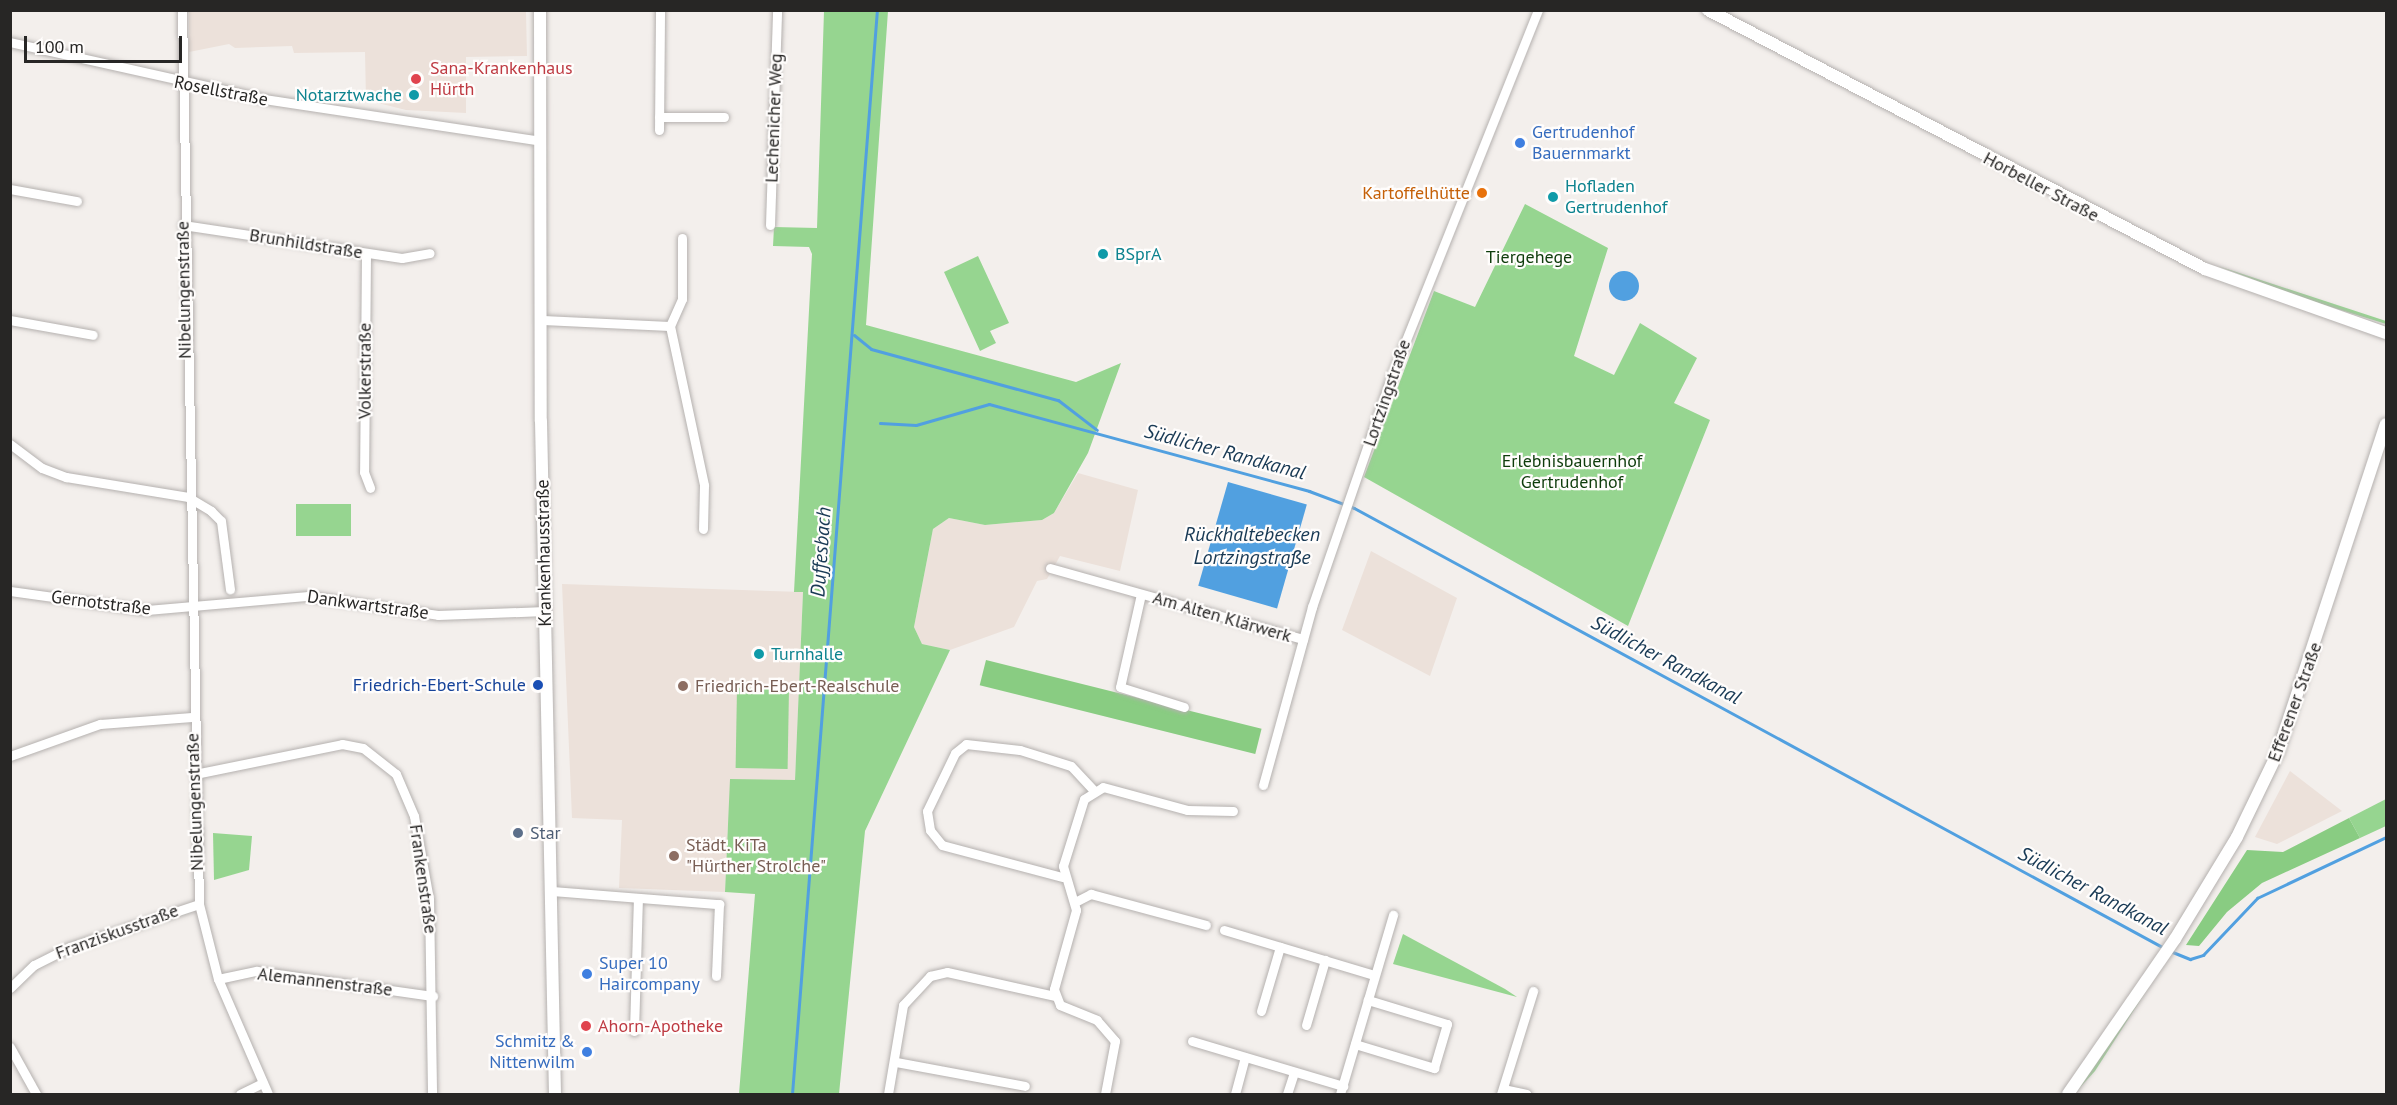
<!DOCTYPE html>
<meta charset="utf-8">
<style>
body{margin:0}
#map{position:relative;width:2397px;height:1105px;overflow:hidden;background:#f3efec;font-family:"PT Sans",sans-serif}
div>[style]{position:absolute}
.built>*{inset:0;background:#ece1da}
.green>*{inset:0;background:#96d590;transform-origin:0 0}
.forest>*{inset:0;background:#89cc82;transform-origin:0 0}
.water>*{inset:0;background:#51a0e0;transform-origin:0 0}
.round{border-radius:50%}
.stream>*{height:3px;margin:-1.5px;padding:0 1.5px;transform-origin:1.5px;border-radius:1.5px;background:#51a0e0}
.roads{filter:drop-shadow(0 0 2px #b5b1af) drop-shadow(0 0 2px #b5b1af)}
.minor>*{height:9px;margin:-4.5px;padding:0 4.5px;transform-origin:4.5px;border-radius:4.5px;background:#fff}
.tertiary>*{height:12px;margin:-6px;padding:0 6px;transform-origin:6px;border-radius:6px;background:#fff}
.dots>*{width:16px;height:16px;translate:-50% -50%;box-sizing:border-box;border:3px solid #fffdfc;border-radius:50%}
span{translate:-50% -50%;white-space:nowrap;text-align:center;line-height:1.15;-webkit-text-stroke:4.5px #fffdfc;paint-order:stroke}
.health-label{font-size:18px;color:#be3a42}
.left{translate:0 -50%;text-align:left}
.street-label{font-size:18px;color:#272625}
.culture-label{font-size:18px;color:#0d838f}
.right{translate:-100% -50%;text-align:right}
.shop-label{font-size:18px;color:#366cbe}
.food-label{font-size:18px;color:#c56008}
.park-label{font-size:18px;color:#0e3c0b}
.transit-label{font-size:18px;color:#164399}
.education-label{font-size:18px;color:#785e54}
.service-label{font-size:18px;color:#4e5e75}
.water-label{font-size:20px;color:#183954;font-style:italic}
.frame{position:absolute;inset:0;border:12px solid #272625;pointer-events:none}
.scale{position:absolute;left:24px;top:36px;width:158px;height:27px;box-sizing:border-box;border:3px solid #272625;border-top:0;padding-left:8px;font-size:18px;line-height:21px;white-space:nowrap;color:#272625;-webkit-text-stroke:4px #fffdfc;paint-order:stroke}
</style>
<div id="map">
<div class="built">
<i style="clip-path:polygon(189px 11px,526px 11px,527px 56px,466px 57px,466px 113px,406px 110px,366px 100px,365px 52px,294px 53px,292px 46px,235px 48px,229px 44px,189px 52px)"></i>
<i style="clip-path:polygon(1078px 473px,1138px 490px,1120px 571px,1060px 556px,1047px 579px,1037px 581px,1014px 627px,950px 650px,922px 644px,914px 627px,933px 529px,949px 518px,985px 525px,1042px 520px,1054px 513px)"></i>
<i style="clip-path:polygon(1371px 551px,1457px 598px,1430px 676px,1342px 630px)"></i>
<i style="clip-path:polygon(562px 584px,803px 592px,795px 780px,728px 824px,725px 892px,619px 888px,622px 820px,572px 818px)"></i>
<i style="clip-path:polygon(2290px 771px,2342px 811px,2277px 844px,2255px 837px)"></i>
</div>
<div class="green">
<i style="clip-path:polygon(824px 11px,888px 11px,866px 325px,1076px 382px,1121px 363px,1088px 453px,1054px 513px,1042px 520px,985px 525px,949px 518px,933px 529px,914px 627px,922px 644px,950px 650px,865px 831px,839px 1094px,739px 1094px,755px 894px,725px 892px,730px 779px,795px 780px,803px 592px,794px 592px,812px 254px,809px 247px,773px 246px,774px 227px,817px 228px)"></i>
<i style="clip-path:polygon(1525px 204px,1608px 248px,1574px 356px,1614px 375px,1640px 323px,1697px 358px,1674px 403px,1710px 420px,1628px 626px,1364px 477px,1434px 291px,1475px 307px)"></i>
<i style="clip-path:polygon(978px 256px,1009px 323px,990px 331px,996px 343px,980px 351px,944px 272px)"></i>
<i style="clip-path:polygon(2218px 266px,2386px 321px,2386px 324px,2302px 298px)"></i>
<i style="left:296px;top:504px;width:55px;height:32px"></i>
<i style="left:737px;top:688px;width:52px;height:80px;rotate:1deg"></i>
<i style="clip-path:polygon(2386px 799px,2386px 826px,2360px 838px,2349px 818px)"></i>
<i style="clip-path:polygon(213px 833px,252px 836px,249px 870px,214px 880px)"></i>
<i style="clip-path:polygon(1403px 934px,1505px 989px,1517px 997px,1393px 964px)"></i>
<i style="clip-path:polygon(2150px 985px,2095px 1071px,2074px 1094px)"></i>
</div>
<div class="forest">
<i style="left:986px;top:660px;width:284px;height:26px;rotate:14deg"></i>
<i style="clip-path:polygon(2349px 818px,2360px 838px,2262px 883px,2227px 912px,2199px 946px,2186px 945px,2247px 850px,2283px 852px)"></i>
</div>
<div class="water">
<i class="round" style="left:1609px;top:271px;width:30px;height:30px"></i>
<i style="left:1228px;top:482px;width:82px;height:108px;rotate:16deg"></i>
</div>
<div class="stream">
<i style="left:854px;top:335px;width:22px;rotate:39deg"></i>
<i style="left:871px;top:349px;width:194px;rotate:15.3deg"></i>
<i style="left:1058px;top:400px;width:49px;rotate:37.6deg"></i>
<i style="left:880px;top:423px;width:36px;rotate:3deg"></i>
<i style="left:916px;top:425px;width:76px;rotate:-16deg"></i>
<i style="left:989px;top:404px;width:332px;rotate:15.2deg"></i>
<i style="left:1309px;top:491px;width:48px;rotate:20.7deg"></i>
<i style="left:1354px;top:508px;width:922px;rotate:28.51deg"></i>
<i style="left:2170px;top:951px;width:22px;rotate:22deg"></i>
<i style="left:2190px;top:959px;width:14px;rotate:-17deg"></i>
<i style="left:2203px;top:955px;width:79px;rotate:-46.5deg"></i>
<i style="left:2257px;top:898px;width:143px;rotate:-25.3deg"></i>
<i style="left:792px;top:1094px;width:1087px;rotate:-85.52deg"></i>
</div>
<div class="roads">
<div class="minor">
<i style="left:182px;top:10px;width:894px;rotate:88.91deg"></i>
<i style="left:199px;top:904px;width:77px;rotate:75.8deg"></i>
<i style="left:218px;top:979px;width:125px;rotate:66.5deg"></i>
<i style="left:10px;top:42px;width:260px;rotate:12.6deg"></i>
<i style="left:264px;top:99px;width:280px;rotate:8.6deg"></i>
<i style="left:659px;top:117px;width:65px"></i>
<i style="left:659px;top:130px;width:120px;rotate:-89.5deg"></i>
<i style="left:10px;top:189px;width:68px;rotate:10.2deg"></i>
<i style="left:183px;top:225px;width:221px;rotate:8.6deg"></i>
<i style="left:402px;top:258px;width:28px;rotate:-10deg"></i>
<i style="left:770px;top:225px;width:215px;rotate:-88.1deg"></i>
<i style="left:682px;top:238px;width:61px;rotate:90deg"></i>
<i style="left:682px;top:299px;width:30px;rotate:114deg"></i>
<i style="left:670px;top:326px;width:163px;rotate:77.9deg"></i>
<i style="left:704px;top:485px;width:44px;rotate:91.3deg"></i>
<i style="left:366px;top:254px;width:218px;rotate:90.5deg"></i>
<i style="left:364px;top:472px;width:17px;rotate:69deg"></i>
<i style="left:10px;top:320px;width:84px;rotate:10.2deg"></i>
<i style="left:542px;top:320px;width:128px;rotate:2.7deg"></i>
<i style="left:10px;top:444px;width:40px;rotate:37deg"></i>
<i style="left:42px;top:468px;width:26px;rotate:21deg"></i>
<i style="left:66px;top:477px;width:124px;rotate:9.3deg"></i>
<i style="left:188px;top:497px;width:27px;rotate:31deg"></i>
<i style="left:211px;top:511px;width:14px;rotate:45deg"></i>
<i style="left:221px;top:521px;width:69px;rotate:82.5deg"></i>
<i style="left:1050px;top:568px;width:263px;rotate:15.7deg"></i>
<i style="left:10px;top:591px;width:138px;rotate:7.9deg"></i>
<i style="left:147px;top:610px;width:162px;rotate:-5deg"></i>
<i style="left:308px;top:596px;width:131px;rotate:8.3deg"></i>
<i style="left:438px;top:615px;width:107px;rotate:-2.1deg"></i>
<i style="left:1141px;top:594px;width:95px;rotate:102.7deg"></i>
<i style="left:1120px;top:687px;width:67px;rotate:17.4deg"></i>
<i style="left:10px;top:756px;width:96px;rotate:-19.6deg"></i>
<i style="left:100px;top:724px;width:92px;rotate:-4.4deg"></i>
<i style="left:195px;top:774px;width:150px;rotate:-11.5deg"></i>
<i style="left:342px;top:744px;width:21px;rotate:11deg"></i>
<i style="left:363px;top:748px;width:42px;rotate:38.2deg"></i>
<i style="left:396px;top:774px;width:46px;rotate:66.8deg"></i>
<i style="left:414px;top:816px;width:84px;rotate:79.8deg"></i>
<i style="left:429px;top:899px;width:195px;rotate:89.1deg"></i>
<i style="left:1263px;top:785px;width:185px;rotate:-74.6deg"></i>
<i style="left:1312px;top:607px;width:245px;rotate:-71deg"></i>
<i style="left:1392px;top:375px;width:393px;rotate:-68.2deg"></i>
<i style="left:1062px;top:877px;width:124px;rotate:-165.1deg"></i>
<i style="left:942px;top:845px;width:19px;rotate:-129deg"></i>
<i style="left:930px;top:830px;width:19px;rotate:-99deg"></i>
<i style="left:927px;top:811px;width:64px;rotate:-64.2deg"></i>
<i style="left:955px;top:753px;width:14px;rotate:-39deg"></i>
<i style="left:966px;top:744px;width:54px;rotate:6.3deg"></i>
<i style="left:1020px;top:750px;width:53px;rotate:17.4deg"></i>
<i style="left:1071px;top:766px;width:33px;rotate:47deg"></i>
<i style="left:552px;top:891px;width:168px;rotate:4.5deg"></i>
<i style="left:719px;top:904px;width:72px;rotate:92.4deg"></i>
<i style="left:1075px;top:902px;width:18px;rotate:-27deg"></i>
<i style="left:1091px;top:894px;width:119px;rotate:15.1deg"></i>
<i style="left:1224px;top:930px;width:157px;rotate:16.7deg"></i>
<i style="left:218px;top:979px;width:40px;rotate:-12deg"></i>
<i style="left:257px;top:971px;width:178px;rotate:8.1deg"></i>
<i style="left:10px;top:988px;width:33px;rotate:-44deg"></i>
<i style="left:34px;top:965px;width:40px;rotate:-26.6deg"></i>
<i style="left:70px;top:947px;width:136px;rotate:-18.4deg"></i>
<i style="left:1261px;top:1011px;width:67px;rotate:-73.5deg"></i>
<i style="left:1306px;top:1025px;width:68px;rotate:-73.7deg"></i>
<i style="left:634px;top:1031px;width:131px;rotate:-88.3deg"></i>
<i style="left:1192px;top:1041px;width:158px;rotate:16.6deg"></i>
<i style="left:1355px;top:1044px;width:83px;rotate:16.9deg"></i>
<i style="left:1434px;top:1068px;width:46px;rotate:-73.5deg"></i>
<i style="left:1447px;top:1024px;width:83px;rotate:-163.1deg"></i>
<i style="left:10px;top:1047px;width:54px;rotate:61deg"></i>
<i style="left:896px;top:1062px;width:131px;rotate:10.5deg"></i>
<i style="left:1503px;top:1089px;width:24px;rotate:12deg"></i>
<i style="left:240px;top:1094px;width:25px;rotate:-26deg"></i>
<i style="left:888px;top:1094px;width:90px;rotate:-80.4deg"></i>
<i style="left:903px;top:1005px;width:40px;rotate:-47deg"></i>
<i style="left:930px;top:976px;width:17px;rotate:-13deg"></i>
<i style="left:947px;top:972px;width:111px;rotate:12.5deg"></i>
<i style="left:1105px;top:1094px;width:54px;rotate:-79.3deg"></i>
<i style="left:1115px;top:1041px;width:28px;rotate:-131deg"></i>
<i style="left:1097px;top:1020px;width:40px;rotate:-158deg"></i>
<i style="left:1060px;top:1005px;width:17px;rotate:-111deg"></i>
<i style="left:1054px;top:989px;width:82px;rotate:-74.4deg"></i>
<i style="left:1076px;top:910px;width:46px;rotate:-106.5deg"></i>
<i style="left:1063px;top:866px;width:70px;rotate:-72.6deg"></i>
<i style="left:1084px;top:799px;width:22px;rotate:-32deg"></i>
<i style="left:1103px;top:787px;width:87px;rotate:15.3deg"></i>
<i style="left:1187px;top:810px;width:46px;rotate:1.2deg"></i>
<i style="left:1235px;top:1094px;width:38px;rotate:-75deg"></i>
<i style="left:1287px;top:1094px;width:23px;rotate:-72deg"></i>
<i style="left:1340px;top:1094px;width:187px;rotate:-73.5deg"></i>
<i style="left:1501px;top:1094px;width:108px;rotate:-72.7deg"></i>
</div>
<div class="tertiary">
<i style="left:540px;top:10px;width:411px;rotate:89.9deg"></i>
<i style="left:541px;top:421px;width:673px;rotate:88.81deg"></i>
<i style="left:1708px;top:10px;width:560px;rotate:27.53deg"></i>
<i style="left:2205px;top:269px;width:192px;rotate:19.5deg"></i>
<i style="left:2068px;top:1094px;width:188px;rotate:-55.4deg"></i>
<i style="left:2175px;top:939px;width:119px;rotate:-58.7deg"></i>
<i style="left:2237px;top:837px;width:94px;rotate:-64.2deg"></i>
<i style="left:2278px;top:752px;width:345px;rotate:-71.8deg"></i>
</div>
</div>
<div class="dots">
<i style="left:416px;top:79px;background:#e0444e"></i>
<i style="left:414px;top:95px;background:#0f9aa8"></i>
<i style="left:1520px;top:143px;background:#3f7fe0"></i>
<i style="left:1482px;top:193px;background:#e8710a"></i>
<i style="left:1553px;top:197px;background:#0f9aa8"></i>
<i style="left:1103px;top:254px;background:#0f9aa8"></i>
<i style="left:759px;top:654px;background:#0f9aa8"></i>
<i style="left:538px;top:685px;background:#1a4fb4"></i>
<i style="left:683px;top:686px;background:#8d6e63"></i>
<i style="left:518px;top:833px;background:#5c6f8a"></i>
<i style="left:674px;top:856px;background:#8d6e63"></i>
<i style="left:587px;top:974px;background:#3f7fe0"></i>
<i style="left:586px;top:1026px;background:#e0444e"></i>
<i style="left:587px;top:1052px;background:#3f7fe0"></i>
</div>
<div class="health-label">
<span class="left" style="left:430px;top:79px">Sana-Krankenhaus<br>Hürth</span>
<span class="left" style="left:598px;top:1026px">Ahorn-Apotheke</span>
</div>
<div class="street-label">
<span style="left:221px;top:91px;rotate:11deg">Rosellstraße</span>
<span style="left:774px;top:118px;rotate:-88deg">Lechenicher Weg</span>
<span style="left:2041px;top:187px;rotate:28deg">Horbeller Straße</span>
<span style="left:306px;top:244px;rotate:9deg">Brunhildstraße</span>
<span style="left:184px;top:290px;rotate:-91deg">Nibelungenstraße</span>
<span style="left:365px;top:371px;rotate:-90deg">Volkerstraße</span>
<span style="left:1387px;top:393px;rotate:-71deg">Lortzingstraße</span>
<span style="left:544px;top:553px;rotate:-91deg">Krankenhausstraße</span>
<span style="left:101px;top:603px;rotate:7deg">Gernotstraße</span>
<span style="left:368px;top:605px;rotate:8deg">Dankwartstraße</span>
<span style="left:1222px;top:617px;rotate:16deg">Am Alten Klärwerk</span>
<span style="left:2295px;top:702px;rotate:-70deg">Efferener Straße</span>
<span style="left:195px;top:802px;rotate:-92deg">Nibelungenstraße</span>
<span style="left:423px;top:879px;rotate:82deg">Frankenstraße</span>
<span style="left:117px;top:932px;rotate:-20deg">Franziskusstraße</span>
<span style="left:325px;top:982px;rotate:7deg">Alemannenstraße</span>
</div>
<div class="culture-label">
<span class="right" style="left:402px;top:95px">Notarztwache</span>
<span class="left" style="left:1565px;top:197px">Hofladen<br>Gertrudenhof</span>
<span class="left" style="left:1115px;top:254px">BSprA</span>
<span class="left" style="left:771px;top:654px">Turnhalle</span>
</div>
<div class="shop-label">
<span class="left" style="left:1532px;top:143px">Gertrudenhof<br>Bauernmarkt</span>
<span class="left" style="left:599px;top:974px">Super 10<br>Haircompany</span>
<span class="right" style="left:575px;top:1052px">Schmitz &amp;<br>Nittenwilm</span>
</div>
<div class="food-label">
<span class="right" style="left:1470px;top:193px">Kartoffelhütte</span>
</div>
<div class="park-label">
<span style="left:1529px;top:257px">Tiergehege</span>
<span style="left:1572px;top:472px">Erlebnisbauernhof<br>Gertrudenhof</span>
</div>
<div class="transit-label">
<span class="right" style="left:526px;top:685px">Friedrich-Ebert-Schule</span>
</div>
<div class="education-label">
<span class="left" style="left:695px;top:686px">Friedrich-Ebert-Realschule</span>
<span class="left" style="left:686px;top:856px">Städt. KiTa<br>"Hürther Strolche"</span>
</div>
<div class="service-label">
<span class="left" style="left:530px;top:833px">Star</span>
</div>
<div class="water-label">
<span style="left:1225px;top:452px;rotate:15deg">Südlicher Randkanal</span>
<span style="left:1252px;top:546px">Rückhaltebecken<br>Lortzingstraße</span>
<span style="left:821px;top:552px;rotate:-86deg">Duffesbach</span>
<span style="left:1666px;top:660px;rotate:28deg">Südlicher Randkanal</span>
<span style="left:2093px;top:891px;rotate:28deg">Südlicher Randkanal</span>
</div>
<div class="frame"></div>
<div class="scale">100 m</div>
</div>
